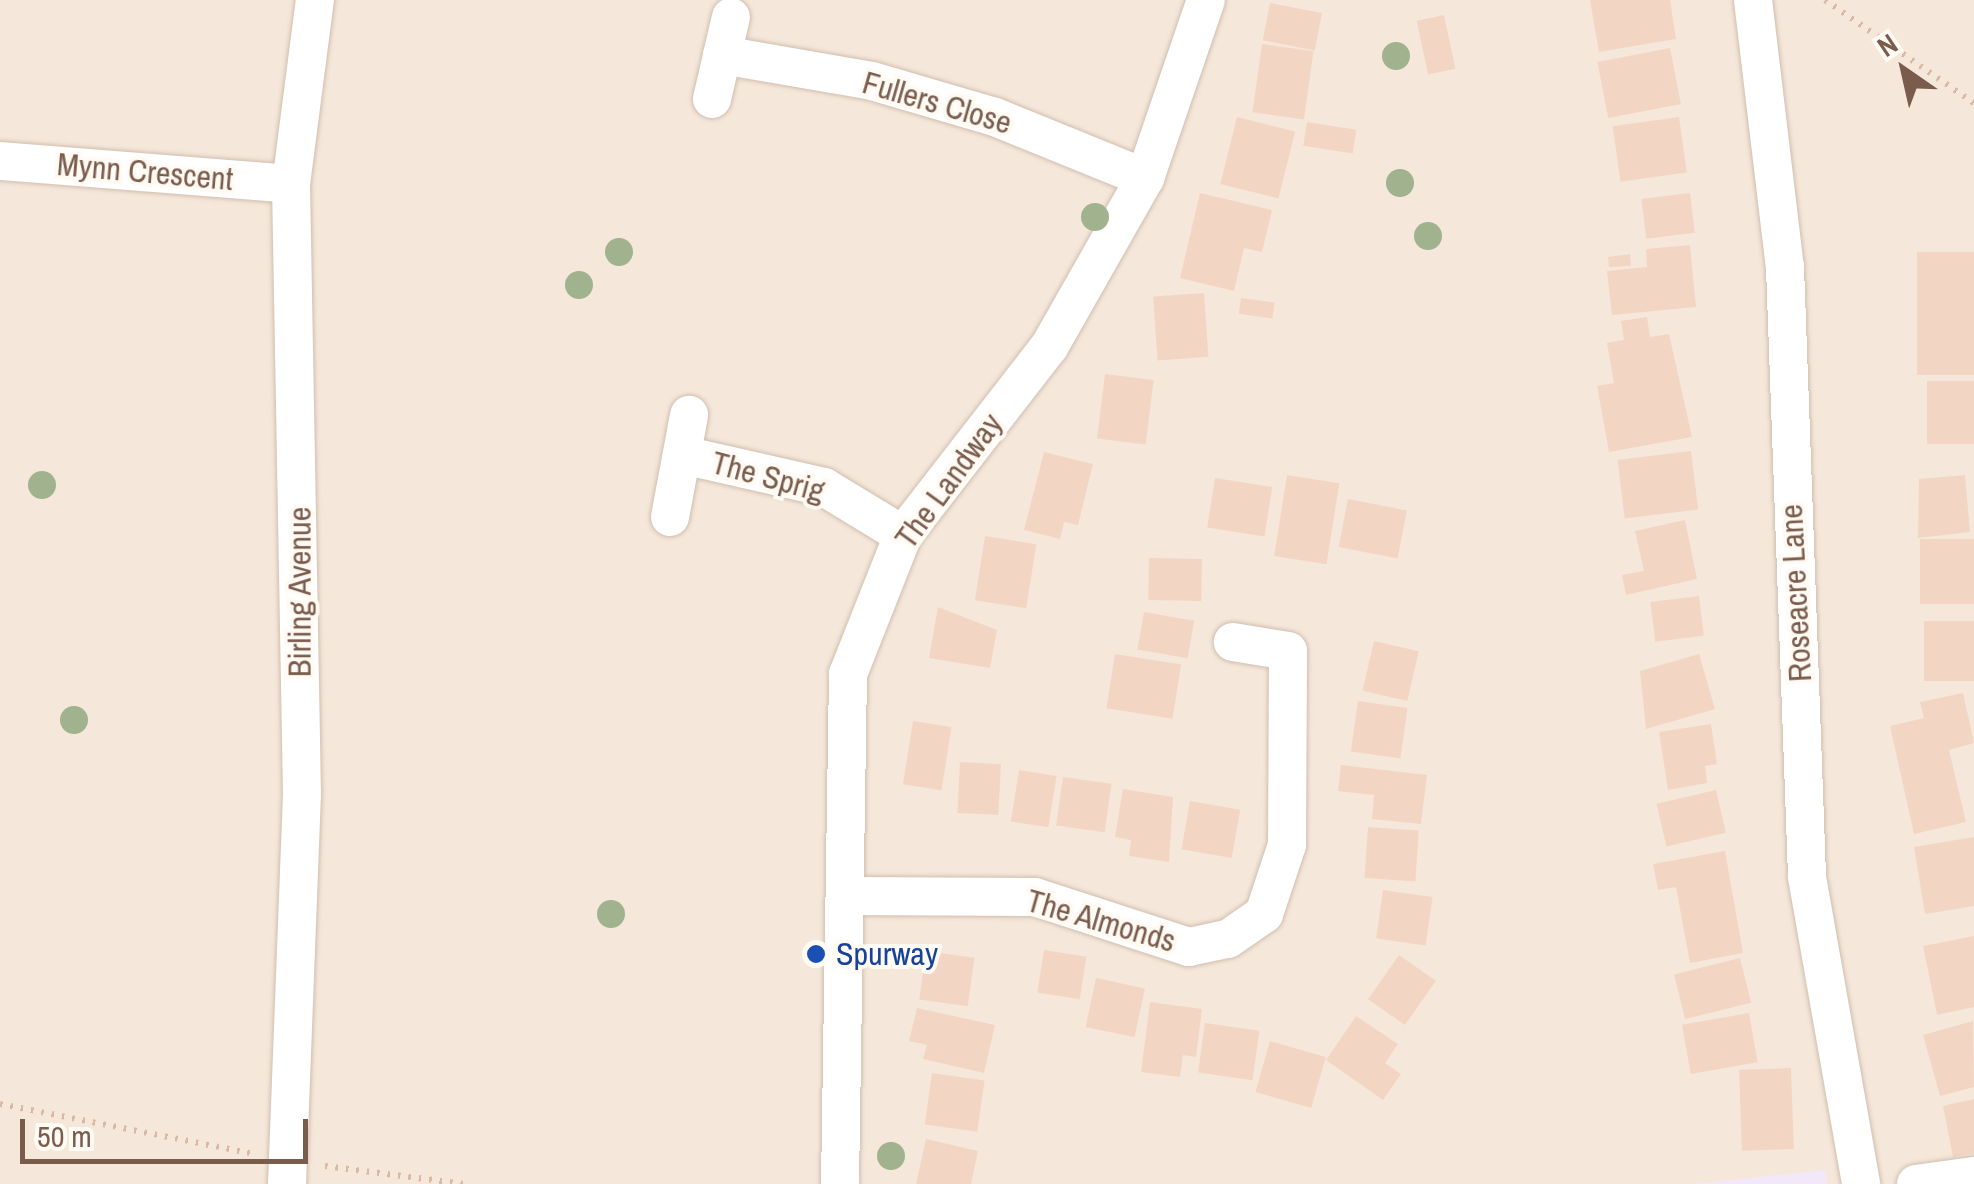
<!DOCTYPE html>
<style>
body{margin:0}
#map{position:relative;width:1974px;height:1184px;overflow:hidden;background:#fdf6ec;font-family:"Archivo Narrow",sans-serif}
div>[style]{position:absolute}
.residential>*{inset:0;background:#f5e8da;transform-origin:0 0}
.education>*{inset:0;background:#f3e8fa}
.building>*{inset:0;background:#f3d5c3;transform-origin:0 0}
.path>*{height:6px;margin-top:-3px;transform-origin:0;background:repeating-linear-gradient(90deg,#d9b8a5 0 2.5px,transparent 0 10.5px)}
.roads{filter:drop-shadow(0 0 2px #d1beb0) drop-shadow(0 0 2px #d1beb0)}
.minor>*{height:38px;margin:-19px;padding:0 19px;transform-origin:19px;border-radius:19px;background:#fff}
.trees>*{width:28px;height:28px;margin:-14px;border-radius:50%;background:#a0b28e}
.dots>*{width:28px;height:28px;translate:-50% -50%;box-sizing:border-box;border:5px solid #fffaf3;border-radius:50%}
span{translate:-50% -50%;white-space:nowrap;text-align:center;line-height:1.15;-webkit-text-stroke:8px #fffaf3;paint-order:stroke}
.street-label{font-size:32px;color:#7a5c4d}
.transit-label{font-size:32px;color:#164399}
.left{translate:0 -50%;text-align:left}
.north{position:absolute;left:1854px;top:20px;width:100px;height:100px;-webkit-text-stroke:8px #fffaf3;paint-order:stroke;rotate:326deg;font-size:28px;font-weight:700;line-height:40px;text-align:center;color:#7a5c4d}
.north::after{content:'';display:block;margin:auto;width:35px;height:45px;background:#7a5c4d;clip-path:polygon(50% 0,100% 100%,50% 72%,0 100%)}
.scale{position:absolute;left:20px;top:1119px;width:288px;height:45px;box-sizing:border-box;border:5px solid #7a5c4d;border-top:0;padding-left:12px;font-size:30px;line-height:35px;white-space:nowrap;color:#7a5c4d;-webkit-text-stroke:8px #fffaf3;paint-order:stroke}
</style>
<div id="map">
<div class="residential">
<i style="left:0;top:0;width:1974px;height:1184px"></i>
</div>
<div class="education">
<i style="clip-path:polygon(1825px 1170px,1827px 1184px,1693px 1184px)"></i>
</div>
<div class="building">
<i style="clip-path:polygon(1590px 0,1670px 0,1676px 39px,1599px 52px)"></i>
<i style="left:1270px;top:3px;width:53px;height:38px;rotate:11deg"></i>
<i style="left:1444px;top:15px;width:55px;height:28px;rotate:78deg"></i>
<i style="left:1262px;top:44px;width:52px;height:69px;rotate:8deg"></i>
<i style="left:1670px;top:48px;width:57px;height:74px;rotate:79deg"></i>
<i style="left:1237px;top:117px;width:60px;height:69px;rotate:14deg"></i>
<i style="left:1679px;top:117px;width:56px;height:67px;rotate:82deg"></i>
<i style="left:1307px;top:122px;width:50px;height:24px;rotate:9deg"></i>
<i style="clip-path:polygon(1200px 193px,1272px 210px,1262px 252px,1244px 248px,1234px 291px,1180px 278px)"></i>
<i style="left:1690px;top:193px;width:40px;height:49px;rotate:83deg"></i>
<i style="clip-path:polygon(1690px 245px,1696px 307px,1612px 315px,1607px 271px,1647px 267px,1646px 249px)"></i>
<i style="left:1974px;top:252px;width:123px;height:57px;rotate:90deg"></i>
<i style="clip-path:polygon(1630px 254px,1631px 266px,1609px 267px,1608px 257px)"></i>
<i style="left:1204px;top:293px;width:64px;height:51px;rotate:86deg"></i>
<i style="left:1241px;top:298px;width:34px;height:16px;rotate:8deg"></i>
<i style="clip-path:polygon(1647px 317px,1650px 337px,1669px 334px,1692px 437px,1609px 452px,1597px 386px,1614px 383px,1607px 343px,1624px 340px,1621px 321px)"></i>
<i style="left:1105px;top:374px;width:49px;height:65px;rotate:7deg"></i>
<i style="left:1974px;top:381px;width:63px;height:47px;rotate:90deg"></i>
<i style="left:1691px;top:451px;width:59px;height:74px;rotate:83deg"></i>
<i style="clip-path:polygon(1044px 452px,1093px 464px,1078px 525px,1064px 522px,1060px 539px,1024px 530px)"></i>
<i style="left:1287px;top:475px;width:53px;height:82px;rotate:9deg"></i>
<i style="clip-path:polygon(1965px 475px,1970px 532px,1918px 538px,1919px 479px)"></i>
<i style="left:1215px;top:478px;width:58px;height:50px;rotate:9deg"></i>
<i style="left:1348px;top:499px;width:60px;height:49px;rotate:11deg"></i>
<i style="clip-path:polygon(1685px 520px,1697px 579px,1626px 595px,1622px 575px,1644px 571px,1635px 531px)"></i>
<i style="left:985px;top:536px;width:52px;height:65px;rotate:9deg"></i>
<i style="left:1974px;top:539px;width:65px;height:54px;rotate:90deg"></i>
<i style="left:1149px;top:558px;width:53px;height:42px;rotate:1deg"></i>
<i style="left:1699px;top:596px;width:40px;height:49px;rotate:83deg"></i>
<i style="clip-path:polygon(938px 607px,997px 630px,990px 668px,929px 658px)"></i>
<i style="left:1144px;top:612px;width:51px;height:38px;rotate:10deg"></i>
<i style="left:1974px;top:621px;width:60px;height:50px;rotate:90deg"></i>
<i style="left:1374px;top:641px;width:46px;height:51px;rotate:13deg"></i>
<i style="left:1115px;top:654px;width:67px;height:55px;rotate:9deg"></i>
<i style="clip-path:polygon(1699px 654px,1715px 709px,1646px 729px,1640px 671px)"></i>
<i style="clip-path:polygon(1963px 693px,1974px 743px,1949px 750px,1966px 822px,1914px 834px,1890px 726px,1924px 718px,1920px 702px)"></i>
<i style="left:1358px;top:701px;width:50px;height:51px;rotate:8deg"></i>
<i style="left:913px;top:721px;width:39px;height:64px;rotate:9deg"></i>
<i style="clip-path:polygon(1711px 724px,1717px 764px,1705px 766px,1707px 783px,1668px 790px,1659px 732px)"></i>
<i style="left:960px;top:762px;width:41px;height:51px;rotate:3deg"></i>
<i style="clip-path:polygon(1341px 765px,1427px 775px,1421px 824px,1372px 819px,1374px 795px,1338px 791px)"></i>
<i style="left:1019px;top:770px;width:38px;height:52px;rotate:9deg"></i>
<i style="left:1063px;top:777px;width:49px;height:49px;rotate:8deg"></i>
<i style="clip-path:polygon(1123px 789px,1173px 797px,1169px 862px,1129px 856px,1131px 840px,1115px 837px)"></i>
<i style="left:1716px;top:790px;width:44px;height:61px;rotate:77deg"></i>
<i style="left:1190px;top:801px;width:51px;height:49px;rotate:10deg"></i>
<i style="left:1368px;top:827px;width:51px;height:51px;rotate:4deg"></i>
<i style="clip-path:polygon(1974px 837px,1974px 906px,1925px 914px,1914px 847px)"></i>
<i style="clip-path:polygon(1725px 851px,1743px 953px,1690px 963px,1676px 887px,1658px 890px,1653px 864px)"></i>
<i style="left:1383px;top:890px;width:50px;height:49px;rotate:8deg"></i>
<i style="clip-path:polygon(1974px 936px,1974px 1007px,1937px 1015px,1923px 946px)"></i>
<i style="left:1044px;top:950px;width:43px;height:43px;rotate:9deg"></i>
<i style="left:926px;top:951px;width:49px;height:49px;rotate:8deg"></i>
<i style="left:1399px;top:955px;width:45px;height:54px;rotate:35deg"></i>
<i style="left:1740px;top:958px;width:46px;height:68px;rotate:76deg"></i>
<i style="left:1096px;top:978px;width:50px;height:50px;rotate:12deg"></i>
<i style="clip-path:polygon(1150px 1002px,1202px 1009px,1196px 1057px,1183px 1055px,1180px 1077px,1141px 1072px)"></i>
<i style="clip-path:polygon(917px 1008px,995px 1025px,984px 1073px,923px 1059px,927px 1045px,909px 1041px)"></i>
<i style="left:1749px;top:1013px;width:50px;height:68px;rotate:80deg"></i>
<i style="clip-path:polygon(1356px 1016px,1398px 1044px,1385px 1063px,1401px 1074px,1383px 1100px,1326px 1060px)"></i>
<i style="clip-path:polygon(1973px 1021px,1974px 1087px,1940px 1096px,1923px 1035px)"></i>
<i style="left:1205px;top:1023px;width:55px;height:50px;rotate:8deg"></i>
<i style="left:1270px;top:1041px;width:58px;height:53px;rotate:16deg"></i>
<i style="left:1791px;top:1068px;width:81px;height:52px;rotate:88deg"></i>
<i style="left:932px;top:1073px;width:53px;height:52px;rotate:8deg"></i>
<i style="clip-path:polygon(1974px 1099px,1974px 1153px,1953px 1157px,1943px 1106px)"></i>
<i style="clip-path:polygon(926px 1139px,978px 1151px,971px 1184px,916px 1184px)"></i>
</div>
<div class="path">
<i style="left:1825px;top:0;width:181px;rotate:34.7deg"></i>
<i style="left:0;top:1104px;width:259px;rotate:11.1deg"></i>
<i style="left:325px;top:1166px;width:140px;rotate:7.4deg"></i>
</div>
<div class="roads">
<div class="minor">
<i style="left:1753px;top:0;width:269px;rotate:83.2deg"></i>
<i style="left:1785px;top:267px;width:610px;rotate:87.93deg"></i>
<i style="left:1807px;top:877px;width:312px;rotate:80deg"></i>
<i style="left:722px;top:55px;width:152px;rotate:9.8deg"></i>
<i style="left:872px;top:81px;width:128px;rotate:16.3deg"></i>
<i style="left:995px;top:117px;width:162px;rotate:22.1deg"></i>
<i style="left:712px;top:99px;width:84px;rotate:-77deg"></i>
<i style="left:0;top:161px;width:292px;rotate:4.5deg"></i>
<i style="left:683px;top:455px;width:145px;rotate:12.8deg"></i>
<i style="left:824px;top:487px;width:92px;rotate:31.3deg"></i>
<i style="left:670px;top:517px;width:104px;rotate:-79.4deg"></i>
<i style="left:846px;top:896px;width:189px;rotate:0.3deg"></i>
<i style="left:1035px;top:897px;width:162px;rotate:18deg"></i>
<i style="left:1189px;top:947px;width:40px;rotate:-12deg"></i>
<i style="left:1228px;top:939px;width:44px;rotate:-34.8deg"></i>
<i style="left:1264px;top:914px;width:73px;rotate:-71.6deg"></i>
<i style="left:1287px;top:845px;width:194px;rotate:-89.7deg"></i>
<i style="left:1288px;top:651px;width:56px;rotate:-170.7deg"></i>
<i style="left:287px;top:1184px;width:389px;rotate:-87.8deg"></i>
<i style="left:302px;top:795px;width:611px;rotate:-91.03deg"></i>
<i style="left:291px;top:184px;width:186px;rotate:-82.6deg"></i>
<i style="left:840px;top:1184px;width:510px;rotate:-89.1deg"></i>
<i style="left:848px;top:674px;width:149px;rotate:-68.4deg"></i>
<i style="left:903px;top:535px;width:238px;rotate:-52.2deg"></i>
<i style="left:1049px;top:347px;width:194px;rotate:-60.4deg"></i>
<i style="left:1145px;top:178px;width:188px;rotate:-71.1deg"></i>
<i style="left:1916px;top:1184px;width:59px;rotate:-7.9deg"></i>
</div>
</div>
<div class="trees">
<i style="left:1396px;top:56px"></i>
<i style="left:1400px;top:183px"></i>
<i style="left:1095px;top:217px"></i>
<i style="left:1428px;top:236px"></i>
<i style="left:619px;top:252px"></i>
<i style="left:579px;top:285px"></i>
<i style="left:42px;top:485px"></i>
<i style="left:74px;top:720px"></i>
<i style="left:611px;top:914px"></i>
<i style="left:891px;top:1156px"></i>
</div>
<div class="dots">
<i style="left:816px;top:954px;background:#1a4fb4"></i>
</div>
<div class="street-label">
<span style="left:937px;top:103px;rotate:16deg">Fullers Close</span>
<span style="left:145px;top:172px;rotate:5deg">Mynn Crescent</span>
<span style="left:768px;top:477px;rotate:15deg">The Sprig</span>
<span style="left:949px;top:481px;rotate:-54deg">The Landway</span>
<span style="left:300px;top:592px;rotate:-90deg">Birling Avenue</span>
<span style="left:1796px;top:593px;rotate:-93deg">Roseacre Lane</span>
<span style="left:1101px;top:921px;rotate:16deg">The Almonds</span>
</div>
<div class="transit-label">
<span class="left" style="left:836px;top:954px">Spurway</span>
</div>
<div class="north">N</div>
<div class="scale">50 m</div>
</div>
